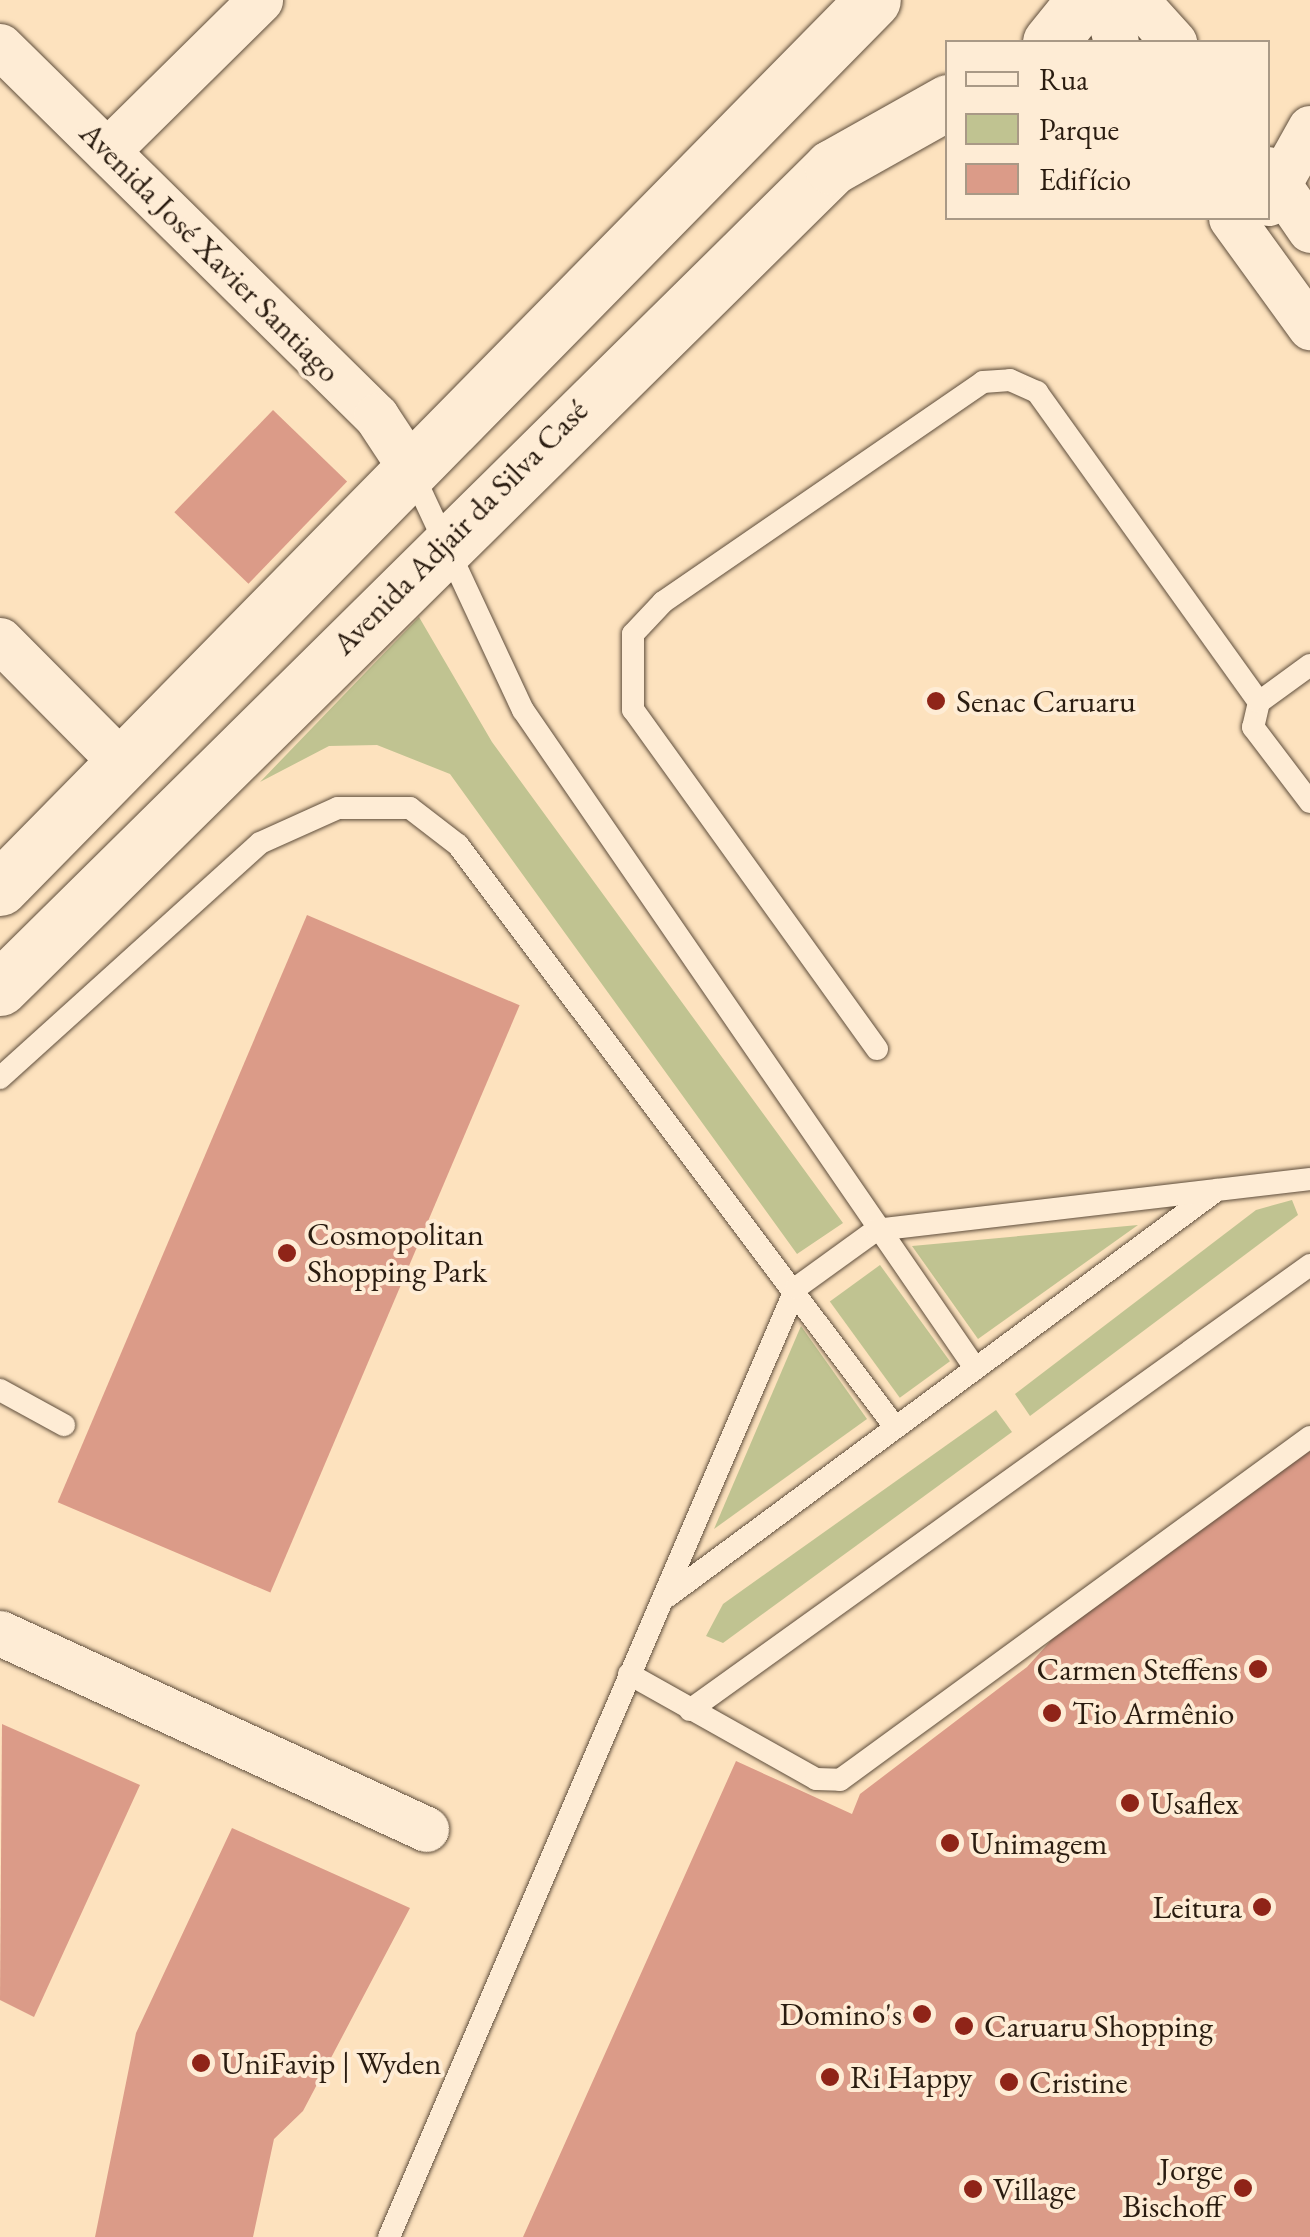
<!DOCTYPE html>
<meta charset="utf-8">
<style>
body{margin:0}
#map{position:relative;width:1310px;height:2237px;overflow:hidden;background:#fde2be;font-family:"EB Garamond",serif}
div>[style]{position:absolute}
.green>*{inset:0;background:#c0c391;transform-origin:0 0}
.building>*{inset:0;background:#db9b88;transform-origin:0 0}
.roads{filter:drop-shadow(0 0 2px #5f4e3c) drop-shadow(0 0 2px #5f4e3c)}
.service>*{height:22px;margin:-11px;padding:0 11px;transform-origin:11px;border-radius:11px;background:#feecd5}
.minor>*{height:45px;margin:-22.5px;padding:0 22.5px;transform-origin:22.5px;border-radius:22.5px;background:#feecd5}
.secondary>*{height:55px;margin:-27.5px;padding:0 27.5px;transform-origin:27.5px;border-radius:27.5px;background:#feecd5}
.dots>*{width:28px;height:28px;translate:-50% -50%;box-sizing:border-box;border:5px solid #feecd5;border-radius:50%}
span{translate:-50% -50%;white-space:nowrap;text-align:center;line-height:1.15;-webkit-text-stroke:8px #feecd5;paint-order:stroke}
.street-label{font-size:32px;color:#2a1c10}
.poi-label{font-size:32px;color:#2a1c10}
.left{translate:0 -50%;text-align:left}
.right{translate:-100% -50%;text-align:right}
.legend{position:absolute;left:945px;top:40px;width:325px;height:180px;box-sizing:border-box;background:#feecd5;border:2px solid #a99986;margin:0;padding:12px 18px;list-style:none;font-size:30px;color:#2a1c10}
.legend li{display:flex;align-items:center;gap:20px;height:50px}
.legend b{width:50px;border:2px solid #a99986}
</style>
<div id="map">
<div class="green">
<i style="clip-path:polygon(419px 617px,492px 742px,843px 1223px,797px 1254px,450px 774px,377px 745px,329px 746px,260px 782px)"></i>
<i style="clip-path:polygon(1292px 1200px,1298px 1215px,1030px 1416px,1015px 1394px,1256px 1210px)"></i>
<i style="clip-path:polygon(1138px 1225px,978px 1339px,912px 1246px)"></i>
<i style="left:880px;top:1265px;width:119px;height:62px;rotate:54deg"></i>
<i style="clip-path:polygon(801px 1326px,867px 1419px,714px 1529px)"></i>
<i style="clip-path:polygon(996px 1410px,1012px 1432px,723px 1643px,706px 1636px,723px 1604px)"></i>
</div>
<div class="building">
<i style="left:273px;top:410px;width:103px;height:142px;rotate:44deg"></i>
<i style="left:307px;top:915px;width:231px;height:638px;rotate:23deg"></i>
<i style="clip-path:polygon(1310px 1451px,1310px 2237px,523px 2237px,736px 1761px,852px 1814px,860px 1794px,1027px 1667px,1072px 1617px)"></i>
<i style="clip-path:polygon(2px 1724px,140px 1785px,34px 2017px,0 2000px)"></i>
<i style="clip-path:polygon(232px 1828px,410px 1908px,303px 2111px,274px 2139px,253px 2237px,95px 2237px,136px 2033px)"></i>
</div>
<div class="roads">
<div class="service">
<i style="left:410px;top:468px;width:267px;rotate:65deg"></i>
<i style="left:523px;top:710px;width:795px;rotate:55.51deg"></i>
<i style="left:1310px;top:665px;width:63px;rotate:144deg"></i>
<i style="left:1259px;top:702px;width:26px;rotate:103deg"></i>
<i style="left:1253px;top:727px;width:94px;rotate:52.8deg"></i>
<i style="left:877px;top:1049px;width:418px;rotate:-125.7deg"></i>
<i style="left:633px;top:710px;width:76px;rotate:-90deg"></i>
<i style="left:633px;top:634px;width:44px;rotate:-46.8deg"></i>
<i style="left:663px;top:602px;width:388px;rotate:-34.5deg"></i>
<i style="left:983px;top:382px;width:27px;rotate:-4deg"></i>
<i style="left:1010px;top:380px;width:30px;rotate:24deg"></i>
<i style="left:1037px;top:392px;width:381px;rotate:54.4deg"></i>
<i style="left:0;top:1078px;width:350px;rotate:-42.1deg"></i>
<i style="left:260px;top:843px;width:85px;rotate:-24.2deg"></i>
<i style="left:338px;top:808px;width:72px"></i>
<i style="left:410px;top:808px;width:61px;rotate:37.6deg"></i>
<i style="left:458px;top:845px;width:723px;rotate:53.1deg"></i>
<i style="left:0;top:1390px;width:73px;rotate:28.7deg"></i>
<i style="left:668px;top:1596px;width:683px;rotate:-36.48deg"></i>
<i style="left:629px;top:1674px;width:214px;rotate:29.3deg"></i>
<i style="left:816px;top:1779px;width:24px;rotate:2deg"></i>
<i style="left:840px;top:1780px;width:582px;rotate:-36.12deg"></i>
<i style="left:690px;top:1710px;width:763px;rotate:-35.67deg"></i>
<i style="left:389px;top:2237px;width:1033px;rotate:-66.79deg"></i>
<i style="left:796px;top:1288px;width:99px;rotate:-35.9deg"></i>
<i style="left:876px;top:1230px;width:437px;rotate:-6.7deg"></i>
</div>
<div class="minor">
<i style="left:1105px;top:0;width:43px;rotate:75.3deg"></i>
<i style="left:1136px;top:0;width:57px;rotate:47.9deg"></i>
<i style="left:0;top:46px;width:528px;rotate:44.54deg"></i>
<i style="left:376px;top:416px;width:60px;rotate:56.6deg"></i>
<i style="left:107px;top:151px;width:215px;rotate:-44.6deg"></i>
<i style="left:1268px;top:169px;width:74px;rotate:55.5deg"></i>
<i style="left:1268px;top:203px;width:86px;rotate:-60.8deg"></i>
<i style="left:1231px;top:218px;width:135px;rotate:54.1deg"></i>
<i style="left:0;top:640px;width:170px;rotate:45.2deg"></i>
<i style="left:0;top:1633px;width:469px;rotate:24.7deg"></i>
</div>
<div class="secondary">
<i style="left:1050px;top:42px;width:54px;rotate:-51deg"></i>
<i style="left:0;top:888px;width:1245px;rotate:-45.49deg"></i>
<i style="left:0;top:988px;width:1169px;rotate:-44.62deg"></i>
<i style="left:832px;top:167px;width:133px;rotate:-29.3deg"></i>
</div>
</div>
<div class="dots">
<i style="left:936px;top:701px;background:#8f2418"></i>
<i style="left:287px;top:1253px;background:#8f2418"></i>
<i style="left:1258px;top:1669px;background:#8f2418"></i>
<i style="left:1052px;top:1713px;background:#8f2418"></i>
<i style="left:1130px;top:1803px;background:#8f2418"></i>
<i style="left:950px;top:1843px;background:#8f2418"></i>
<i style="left:1262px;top:1907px;background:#8f2418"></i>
<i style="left:922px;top:2014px;background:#8f2418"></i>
<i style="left:964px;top:2026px;background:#8f2418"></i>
<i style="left:201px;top:2063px;background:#8f2418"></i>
<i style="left:830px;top:2077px;background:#8f2418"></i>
<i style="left:1009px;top:2082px;background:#8f2418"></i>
<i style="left:1243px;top:2188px;background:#8f2418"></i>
<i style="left:973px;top:2189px;background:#8f2418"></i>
</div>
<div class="street-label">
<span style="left:210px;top:252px;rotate:45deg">Avenida José Xavier Santiago</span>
<span style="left:460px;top:527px;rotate:-45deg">Avenida Adjair da Silva Casé</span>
</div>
<div class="poi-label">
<span class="left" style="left:956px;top:701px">Senac Caruaru</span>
<span class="left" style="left:307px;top:1253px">Cosmopolitan<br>Shopping Park</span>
<span class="right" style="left:1238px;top:1669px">Carmen Steffens</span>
<span class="left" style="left:1072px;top:1713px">Tio Armênio</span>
<span class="left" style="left:1150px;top:1803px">Usaflex</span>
<span class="left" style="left:970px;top:1843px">Unimagem</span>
<span class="right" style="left:1242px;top:1907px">Leitura</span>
<span class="right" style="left:902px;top:2014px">Domino's</span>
<span class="left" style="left:984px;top:2026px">Caruaru Shopping</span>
<span class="left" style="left:221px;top:2063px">UniFavip | Wyden</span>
<span class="left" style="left:850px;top:2077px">Ri Happy</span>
<span class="left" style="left:1029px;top:2082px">Cristine</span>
<span class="right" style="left:1223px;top:2188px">Jorge<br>Bischoff</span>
<span class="left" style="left:993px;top:2189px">Village</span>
</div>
<ul class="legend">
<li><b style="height:12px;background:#feecd5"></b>Rua</li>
<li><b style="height:28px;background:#c0c391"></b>Parque</li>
<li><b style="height:28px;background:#db9b88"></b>Edifício</li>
</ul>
</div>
